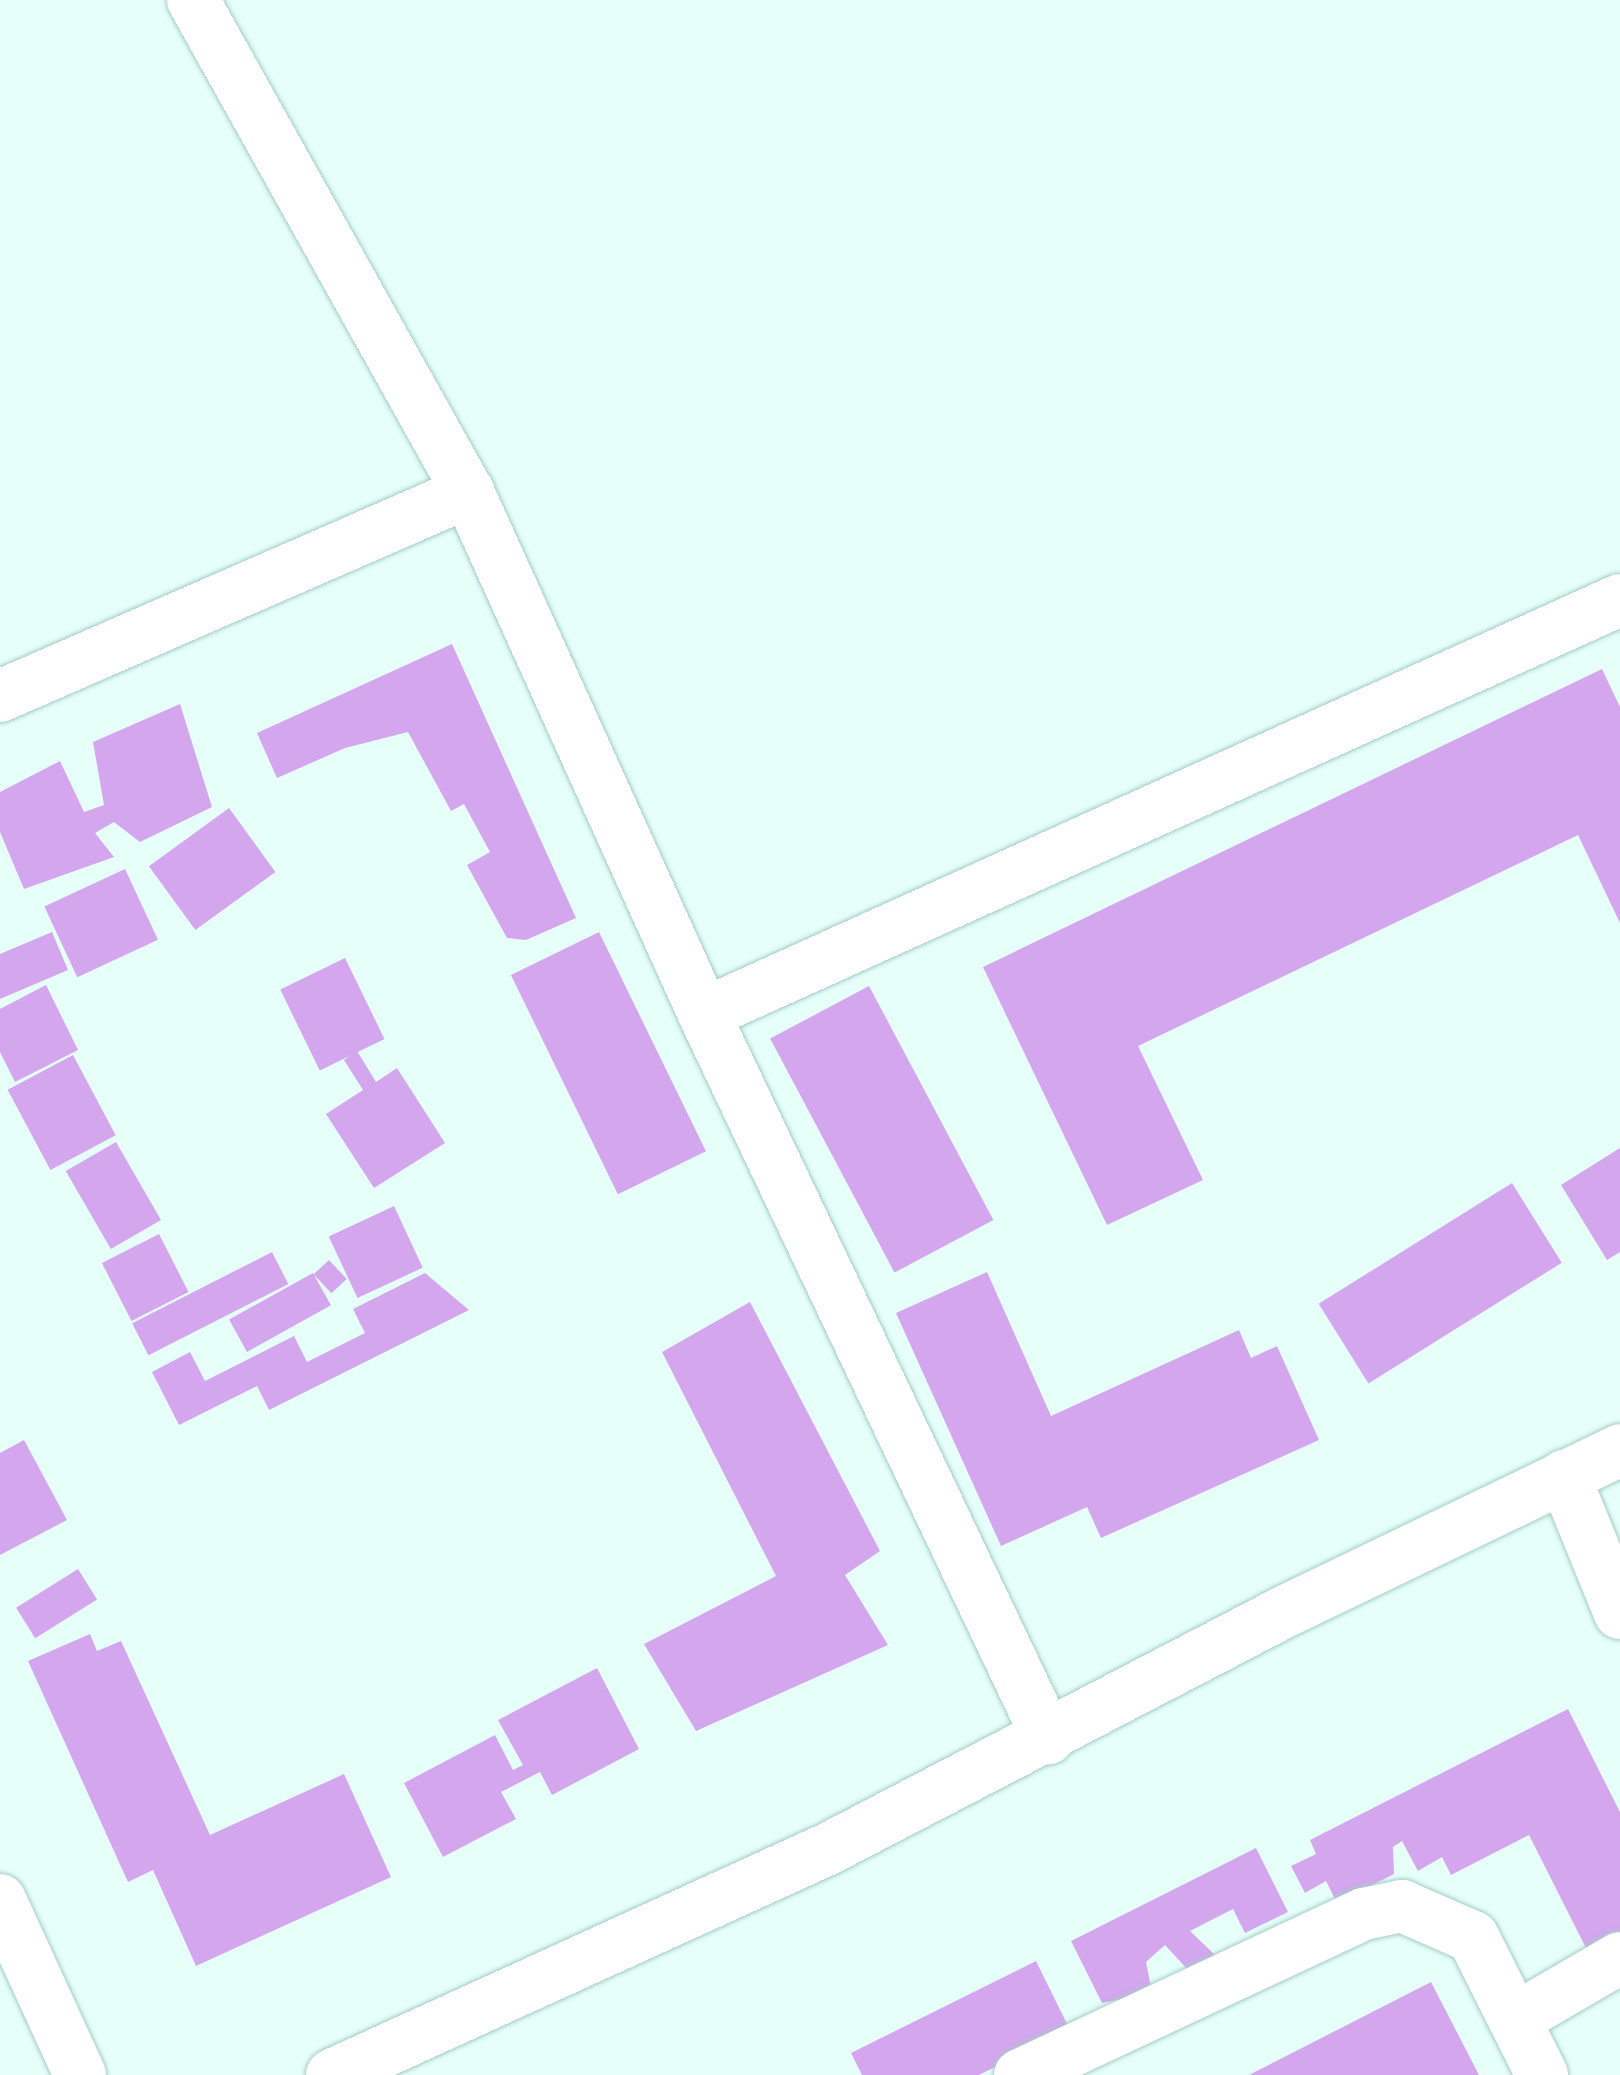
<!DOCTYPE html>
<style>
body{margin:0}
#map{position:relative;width:1620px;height:2075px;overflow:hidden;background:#e6fff9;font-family:Ubuntu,sans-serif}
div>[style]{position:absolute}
.building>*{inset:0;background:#d3a6ee;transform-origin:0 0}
.roads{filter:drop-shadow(0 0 2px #a4ccc4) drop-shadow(0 0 2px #a4ccc4)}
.minor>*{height:52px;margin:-26px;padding:0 26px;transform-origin:26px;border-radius:26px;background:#fff}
span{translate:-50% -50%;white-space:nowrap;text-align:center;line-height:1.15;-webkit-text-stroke:8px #fff;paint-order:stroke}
</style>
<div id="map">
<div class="building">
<i style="clip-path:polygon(452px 644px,576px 918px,526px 940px,507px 938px,467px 865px,490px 852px,464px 804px,451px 811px,408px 732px,345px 748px,277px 778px,257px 733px)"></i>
<i style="clip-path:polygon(1602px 669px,1620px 707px,1620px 923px,1578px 835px,1138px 1046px,1203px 1180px,1107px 1225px,983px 967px)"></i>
<i style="clip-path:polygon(180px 704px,212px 807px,140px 842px,114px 822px,95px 833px,114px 857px,24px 889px,0 832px,0 792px,60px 761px,84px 812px,104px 805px,93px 742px)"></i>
<i style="left:229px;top:808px;width:79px;height:99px;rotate:54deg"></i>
<i style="left:125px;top:869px;width:78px;height:89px;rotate:65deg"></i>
<i style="clip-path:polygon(52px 932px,68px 970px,0 999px,0 954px)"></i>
<i style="left:599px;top:932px;width:244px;height:98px;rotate:64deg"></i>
<i style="left:345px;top:958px;width:90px;height:72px;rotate:64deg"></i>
<i style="clip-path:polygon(46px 985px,78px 1050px,15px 1082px,0 1052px,0 1009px)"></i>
<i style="left:869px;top:986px;width:265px;height:112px;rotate:62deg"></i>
<i style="clip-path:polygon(357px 1051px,376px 1082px,397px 1068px,445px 1143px,374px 1188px,326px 1114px,363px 1090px,344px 1060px)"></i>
<i style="left:73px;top:1055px;width:91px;height:74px;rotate:62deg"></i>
<i style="left:116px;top:1142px;width:90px;height:58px;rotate:60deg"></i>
<i style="clip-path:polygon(1620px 1148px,1620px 1252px,1607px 1260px,1561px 1185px)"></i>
<i style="left:1512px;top:1183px;width:94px;height:228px;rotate:58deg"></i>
<i style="left:394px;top:1206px;width:68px;height:72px;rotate:65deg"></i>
<i style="left:159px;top:1234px;width:65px;height:64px;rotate:63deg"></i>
<i style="left:272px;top:1252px;width:36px;height:157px;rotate:63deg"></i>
<i style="left:329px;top:1260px;width:26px;height:21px;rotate:47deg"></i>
<i style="clip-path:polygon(987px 1272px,1051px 1416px,1239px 1330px,1251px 1358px,1277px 1346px,1319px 1440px,1101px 1538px,1087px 1507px,1001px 1546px,896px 1313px)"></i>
<i style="left:313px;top:1273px;width:37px;height:96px;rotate:61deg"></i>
<i style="clip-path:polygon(425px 1273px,469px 1310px,269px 1410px,257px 1386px,179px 1425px,152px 1372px,190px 1352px,205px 1381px,294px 1336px,307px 1362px,365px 1333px,353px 1309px)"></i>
<i style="clip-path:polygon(750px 1302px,880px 1551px,845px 1575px,888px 1645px,696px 1731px,644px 1644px,776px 1576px,662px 1352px)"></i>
<i style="clip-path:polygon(24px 1440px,67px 1520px,0 1555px,0 1453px)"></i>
<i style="left:78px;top:1569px;width:36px;height:73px;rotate:58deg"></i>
<i style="clip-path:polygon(90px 1634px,97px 1651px,121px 1641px,210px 1835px,344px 1774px,391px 1877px,196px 1966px,153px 1870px,128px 1882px,28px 1661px)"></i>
<i style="clip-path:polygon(597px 1668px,639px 1749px,552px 1795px,540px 1772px,501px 1792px,516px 1819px,443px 1857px,404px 1783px,495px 1735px,513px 1770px,523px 1765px,498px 1720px)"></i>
<i style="clip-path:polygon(1568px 1709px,1620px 1812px,1620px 1938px,1589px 1954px,1529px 1835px,1451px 1875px,1442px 1857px,1418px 1871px,1402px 1841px,1393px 1847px,1394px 1874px,1337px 1903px,1326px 1881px,1305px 1893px,1291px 1866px,1316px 1854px,1310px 1840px)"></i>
<i style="clip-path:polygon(1256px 1848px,1288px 1912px,1245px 1933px,1233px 1909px,1190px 1931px,1217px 1957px,1188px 1970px,1165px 1945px,1146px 1962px,1152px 1993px,1102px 2003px,1071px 1941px)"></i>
<i style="clip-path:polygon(1036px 1961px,1070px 2030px,979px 2075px,862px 2075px,851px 2053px)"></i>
<i style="clip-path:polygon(1431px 1982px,1479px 2075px,1249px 2075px)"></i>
</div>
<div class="roads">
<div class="minor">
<i style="left:193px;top:0;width:564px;rotate:60.8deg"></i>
<i style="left:468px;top:492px;width:573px;rotate:65.67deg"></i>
<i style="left:704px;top:1014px;width:802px;rotate:64.59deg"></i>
<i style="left:0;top:696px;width:511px;rotate:-23.55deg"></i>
<i style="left:704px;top:1014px;width:1005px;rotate:-24.32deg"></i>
<i style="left:1564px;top:1476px;width:148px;rotate:67.8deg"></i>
<i style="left:0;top:1900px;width:192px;rotate:65.4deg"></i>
<i style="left:1517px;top:2018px;width:119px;rotate:-30.2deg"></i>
<i style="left:332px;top:2075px;width:545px;rotate:-24.5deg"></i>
<i style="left:828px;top:1849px;width:516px;rotate:-27.46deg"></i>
<i style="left:1286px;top:1611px;width:371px;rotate:-25.7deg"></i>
<i style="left:1020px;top:2075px;width:380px;rotate:-25.1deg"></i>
<i style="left:1364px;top:1914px;width:39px;rotate:-12deg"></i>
<i style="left:1402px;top:1906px;width:77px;rotate:23.6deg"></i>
<i style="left:1473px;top:1937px;width:154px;rotate:63.4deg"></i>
</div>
</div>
</div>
